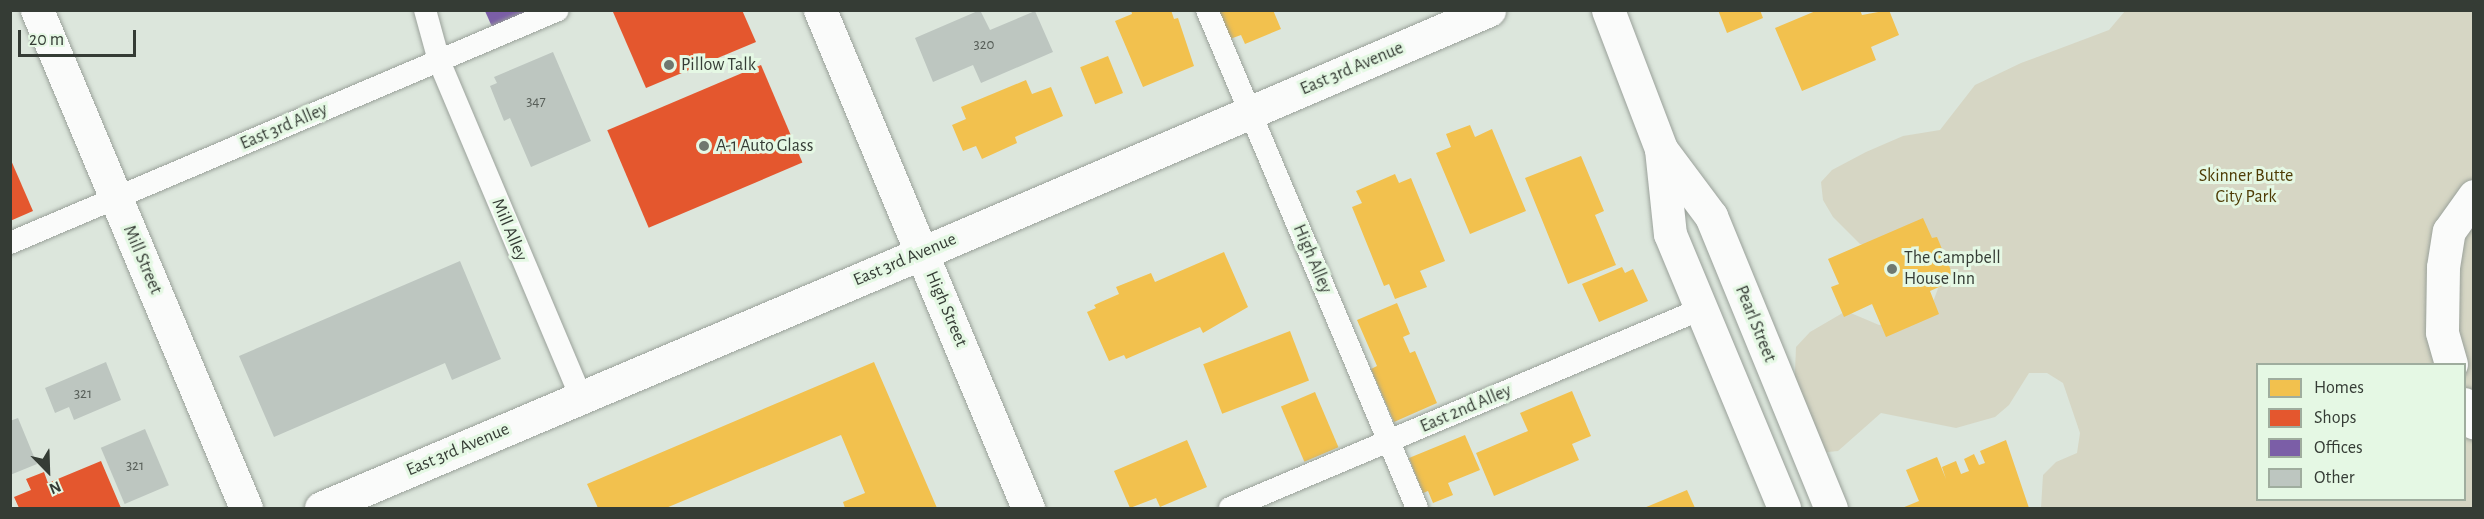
<!DOCTYPE html>
<style>
body{margin:0}
#map{position:relative;width:2484px;height:519px;overflow:hidden;background:#dce6dc;font-family:"Alegreya Sans",sans-serif}
div>[style]{position:absolute}
.green>*{inset:0;background:#d6d6c4}
.homes>*{inset:0;background:#f2c14e;transform-origin:0 0}
.shops>*{inset:0;background:#e4572e;transform-origin:0 0}
.offices>*{inset:0;background:#7b5ea7}
.building>*{inset:0;background:#bdc6c0;transform-origin:0 0}
.roads{filter:drop-shadow(0 0 2px #9aa19a) drop-shadow(0 0 2px #9aa19a)}
.lane>*{height:22px;margin:-11px;padding:0 11px;transform-origin:11px;border-radius:11px;background:#fafbfa}
.street>*{height:33px;margin:-16.5px;padding:0 16.5px;transform-origin:16.5px;border-radius:16.5px;background:#fafbfa}
.secondary>*{height:33px;margin:-16.5px;padding:0 16.5px;transform-origin:16.5px;border-radius:16.5px;background:#fafbfa}
.dots>*{width:16px;height:16px;translate:-50% -50%;box-sizing:border-box;border:3px solid #e5f8e4;border-radius:50%}
span{translate:-50% -50%;white-space:nowrap;text-align:center;line-height:1.15;-webkit-text-stroke:6px #e5f8e4;paint-order:stroke}
.number-label{font-size:15px;color:#575e58}
.number-label span{-webkit-text-stroke-width:0}
.poi-label{font-size:18px;color:#353c35}
.left{translate:0 -50%;text-align:left}
.street-label{font-size:18px;color:#353c35}
.park-label{font-size:18px;color:#4e3c05}
.frame{position:absolute;inset:0;border:12px solid #353c35;pointer-events:none}
.legend{position:absolute;left:2256px;top:363px;width:210px;height:138px;box-sizing:border-box;background:#e5f8e4;border:2px solid #9fad9e;margin:0;padding:8px 10px;list-style:none;font-size:18px;color:#353c35}
.legend li{display:flex;align-items:center;gap:12px;height:30px}
.legend b{width:30px;border:2px solid #9fad9e}
.north{position:absolute;left:18px;top:441px;width:60px;height:60px;-webkit-text-stroke:4px #e5f8e4;paint-order:stroke;rotate:157deg;font-size:16px;font-weight:700;line-height:24px;text-align:center;color:#353c35}
.north::after{content:'';display:block;margin:auto;width:21px;height:27px;background:#353c35;clip-path:polygon(50% 0,100% 100%,50% 72%,0 100%)}
.scale{position:absolute;left:18px;top:30px;width:118px;height:27px;box-sizing:border-box;border:3px solid #353c35;border-top:0;padding-left:8px;font-size:18px;line-height:21px;white-space:nowrap;color:#353c35;-webkit-text-stroke:4px #e5f8e4;paint-order:stroke}
</style>
<div id="map">
<div class="green">
<i style="clip-path:polygon(evenodd,2125px 11px,2473px 11px,2473px 508px,2041px 508px,2043px 475px,2056px 462px,2077px 453px,2080px 433px,2063px 383px,2047px 373px,2029px 373px,2009px 405px,1995px 417px,1956px 428px,1881px 413px,1838px 451px,1818px 453px,1793px 423px,1796px 347px,1810px 332px,1846px 311px,1879px 325px,1900px 322px,1933px 302px,1940px 283px,1922px 253px,1860px 244px,1833px 217px,1823px 200px,1821px 182px,1832px 170px,1866px 152px,1903px 136px,1940px 130px,1975px 85px,2021px 63px,2109px 30px,2125px 11px,2258px 364px,2464px 364px,2464px 500px,2258px 500px,2258px 364px)"></i>
</div>
<div class="homes">
<i style="clip-path:polygon(1131px 10px,1171px 10px,1174px 19px,1178px 18px,1194px 66px,1143px 87px,1115px 21px,1132px 14px)"></i>
<i style="clip-path:polygon(1218px 10px,1273px 10px,1281px 29px,1245px 44px,1241px 35px,1230px 39px)"></i>
<i style="clip-path:polygon(1718px 10px,1760px 10px,1763px 18px,1727px 33px)"></i>
<i style="clip-path:polygon(1818px 10px,1860px 10px,1862px 15px,1889px 10px,1899px 35px,1871px 47px,1876px 60px,1802px 91px,1775px 28px)"></i>
<i style="left:1108px;top:56px;width:40px;height:30px;rotate:68deg"></i>
<i style="clip-path:polygon(1026px 80px,1032px 94px,1051px 87px,1063px 116px,1015px 137px,1017px 143px,982px 159px,976px 146px,963px 151px,952px 125px,966px 119px,961px 107px)"></i>
<i style="clip-path:polygon(1470px 125px,1475px 137px,1492px 129px,1526px 211px,1470px 234px,1436px 153px,1451px 147px,1446px 134px)"></i>
<i style="clip-path:polygon(1581px 156px,1604px 211px,1595px 215px,1616px 265px,1568px 284px,1525px 178px)"></i>
<i style="clip-path:polygon(1395px 174px,1399px 183px,1411px 178px,1445px 261px,1420px 271px,1427px 287px,1395px 299px,1389px 284px,1384px 286px,1352px 207px,1362px 203px,1356px 191px)"></i>
<i style="clip-path:polygon(1923px 218px,1932px 238px,1937px 237px,1955px 280px,1930px 291px,1939px 314px,1886px 337px,1872px 304px,1844px 317px,1831px 287px,1839px 284px,1828px 259px)"></i>
<i style="clip-path:polygon(1224px 252px,1248px 307px,1203px 333px,1200px 327px,1126px 359px,1124px 355px,1109px 361px,1087px 312px,1096px 308px,1094px 305px,1119px 294px,1116px 287px,1151px 273px,1155px 282px)"></i>
<i style="clip-path:polygon(1622px 267px,1625px 273px,1633px 269px,1648px 301px,1599px 322px,1582px 284px)"></i>
<i style="clip-path:polygon(1397px 303px,1410px 334px,1403px 337px,1410px 353px,1415px 351px,1437px 403px,1394px 422px,1371px 369px,1377px 366px,1357px 320px)"></i>
<i style="left:1290px;top:331px;width:53px;height:93px;rotate:69deg"></i>
<i style="clip-path:polygon(874px 362px,937px 508px,845px 508px,843px 502px,865px 493px,841px 435px,666px 508px,598px 508px,587px 484px)"></i>
<i style="clip-path:polygon(1572px 391px,1591px 436px,1572px 444px,1579px 460px,1494px 496px,1476px 453px,1528px 431px,1520px 413px)"></i>
<i style="left:1315px;top:392px;width:60px;height:37px;rotate:67deg"></i>
<i style="clip-path:polygon(1465px 435px,1480px 470px,1448px 483px,1453px 495px,1433px 503px,1428px 491px,1423px 493px,1409px 458px)"></i>
<i style="clip-path:polygon(1187px 440px,1207px 487px,1160px 507px,1156px 498px,1130px 508px,1114px 471px)"></i>
<i style="clip-path:polygon(2006px 440px,2029px 508px,1902px 508px,1919px 501px,1906px 470px,1937px 457px,1946px 479px,1942px 467px,1956px 461px,1961px 474px,1969px 471px,1964px 459px,1974px 454px,1979px 465px,1985px 463px,1980px 451px)"></i>
<i style="clip-path:polygon(1687px 490px,1695px 508px,1644px 508px)"></i>
</div>
<div class="shops">
<i style="clip-path:polygon(742px 10px,756px 42px,646px 88px,613px 12px)"></i>
<i style="left:761px;top:65px;width:106px;height:167px;rotate:67deg"></i>
<i style="clip-path:polygon(10px 158px,33px 211px,10px 221px)"></i>
<i style="clip-path:polygon(101px 461px,121px 508px,19px 508px,14px 497px,31px 490px,26px 479px,44px 472px,48px 483px)"></i>
</div>
<div class="offices">
<i style="clip-path:polygon(485px 11px,537px 11px,493px 29px)"></i>
</div>
<div class="building">
<i style="clip-path:polygon(980px 10px,990px 30px,1035px 11px,1053px 52px,981px 83px,973px 65px,933px 82px,915px 38px)"></i>
<i style="clip-path:polygon(553px 52px,591px 141px,531px 167px,510px 118px,504px 121px,490px 86px,497px 83px,494px 77px)"></i>
<i style="clip-path:polygon(460px 261px,501px 359px,452px 380px,445px 363px,274px 437px,239px 356px)"></i>
<i style="clip-path:polygon(106px 362px,121px 400px,74px 420px,69px 407px,55px 413px,45px 388px)"></i>
<i style="clip-path:polygon(18px 418px,37px 464px,10px 475px,10px 421px)"></i>
<i style="left:145px;top:429px;width:61px;height:48px;rotate:67deg"></i>
</div>
<div class="roads">
<div class="lane">
<i style="left:425px;top:10px;width:53px;rotate:74.6deg"></i>
<i style="left:439px;top:61px;width:365px;rotate:67.1deg"></i>
<i style="left:1207px;top:10px;width:540px;rotate:67.14deg"></i>
<i style="left:10px;top:243px;width:595px;rotate:-23.03deg"></i>
<i style="left:1230px;top:508px;width:511px;rotate:-22.9deg"></i>
</div>
<div class="street">
<i style="left:37px;top:10px;width:540px;rotate:67.23deg"></i>
<i style="left:1608px;top:10px;width:149px;rotate:69.1deg"></i>
<i style="left:1661px;top:149px;width:84px;rotate:53.3deg"></i>
<i style="left:1711px;top:216px;width:316px;rotate:67.7deg"></i>
<i style="left:1661px;top:149px;width:85px;rotate:84deg"></i>
<i style="left:1670px;top:234px;width:297px;rotate:67.4deg"></i>
<i style="left:922px;top:253px;width:617px;rotate:-23.2deg"></i>
<i style="left:2451px;top:364px;width:33px;rotate:-106deg"></i>
<i style="left:2442px;top:332px;width:65px;rotate:-89.1deg"></i>
<i style="left:2443px;top:267px;width:36px;rotate:-81deg"></i>
<i style="left:2449px;top:231px;width:43px;rotate:-54.5deg"></i>
<i style="left:2464px;top:404px;width:21px;rotate:62deg"></i>
</div>
<div class="secondary">
<i style="left:820px;top:10px;width:540px;rotate:67.33deg"></i>
<i style="left:321px;top:508px;width:653px;rotate:-22.99deg"></i>
</div>
</div>
<div class="dots">
<i style="left:669px;top:65px;background:#6f786f"></i>
<i style="left:704px;top:146px;background:#6f786f"></i>
<i style="left:1892px;top:269px;background:#6f786f"></i>
</div>
<div class="number-label">
<span style="left:984px;top:45px">320</span>
<span style="left:536px;top:102px">347</span>
<span style="left:83px;top:394px">321</span>
<span style="left:135px;top:466px">321</span>
</div>
<div class="poi-label">
<span class="left" style="left:681px;top:65px">Pillow Talk</span>
<span class="left" style="left:716px;top:146px">A-1 Auto Glass</span>
<span class="left" style="left:1904px;top:269px">The Campbell<br>House Inn</span>
</div>
<div class="street-label">
<span style="left:1352px;top:69px;rotate:-23deg">East 3rd Avenue</span>
<span style="left:284px;top:127px;rotate:-23deg">East 3rd Alley</span>
<span style="left:509px;top:230px;rotate:67deg">Mill Alley</span>
<span style="left:1312px;top:259px;rotate:67deg">High Alley</span>
<span style="left:142px;top:260px;rotate:67deg">Mill Street</span>
<span style="left:905px;top:260px;rotate:-23deg">East 3rd Avenue</span>
<span style="left:946px;top:309px;rotate:67deg">High Street</span>
<span style="left:1755px;top:324px;rotate:68deg">Pearl Street</span>
<span style="left:1466px;top:409px;rotate:-23deg">East 2nd Alley</span>
<span style="left:458px;top:450px;rotate:-23deg">East 3rd Avenue</span>
</div>
<div class="park-label">
<span style="left:2246px;top:187px">Skinner Butte<br>City Park</span>
</div>
<div class="frame"></div>
<ul class="legend">
<li><b style="height:16px;background:#f2c14e"></b>Homes</li>
<li><b style="height:16px;background:#e4572e"></b>Shops</li>
<li><b style="height:16px;background:#7b5ea7"></b>Offices</li>
<li><b style="height:16px;background:#bdc6c0"></b>Other</li>
</ul>
<div class="north">N</div>
<div class="scale">20 m</div>
</div>
